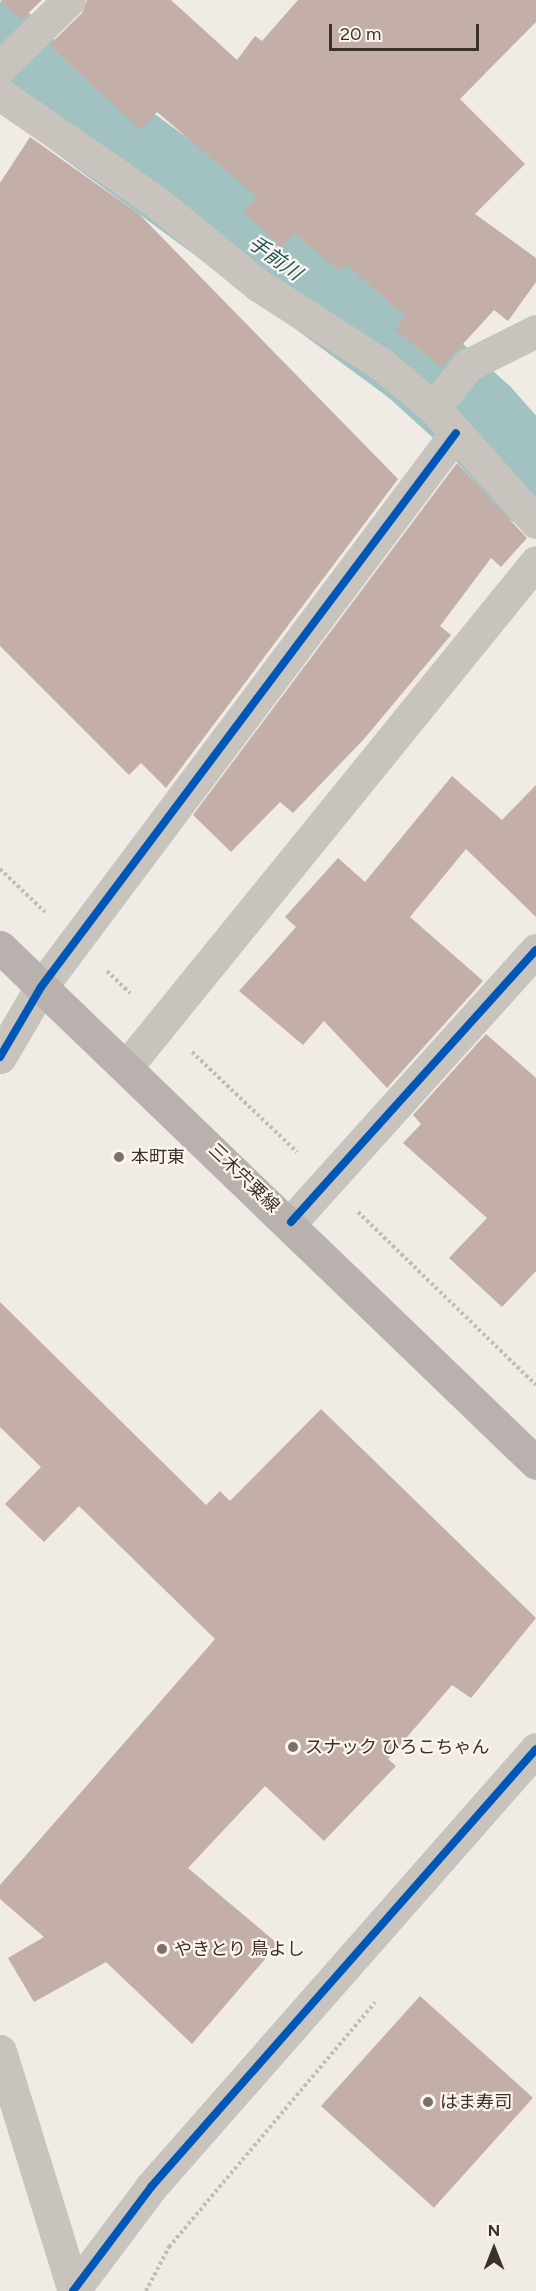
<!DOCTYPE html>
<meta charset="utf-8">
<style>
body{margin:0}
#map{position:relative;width:536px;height:2291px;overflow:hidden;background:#f0ebe5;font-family:Figtree,"Noto Sans JP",sans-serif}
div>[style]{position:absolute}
.river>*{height:90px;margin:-45px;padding:0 45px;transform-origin:45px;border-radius:45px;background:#a1c2c1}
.building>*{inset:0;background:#c3afa7;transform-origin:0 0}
.path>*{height:4px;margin-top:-2px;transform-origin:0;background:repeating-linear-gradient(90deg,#c2bbb6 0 3px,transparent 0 6px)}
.minor>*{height:33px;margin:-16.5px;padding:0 16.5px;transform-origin:16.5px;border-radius:16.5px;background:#c9c3be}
.major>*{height:33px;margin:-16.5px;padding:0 16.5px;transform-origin:16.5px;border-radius:16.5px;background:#b8b1ad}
.cycleway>*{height:8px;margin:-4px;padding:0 4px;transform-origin:4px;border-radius:4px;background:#0057b8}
.dots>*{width:16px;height:16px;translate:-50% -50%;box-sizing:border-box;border:3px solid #fbf5ee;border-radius:50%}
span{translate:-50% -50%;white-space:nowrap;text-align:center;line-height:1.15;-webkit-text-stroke:4.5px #fbf5ee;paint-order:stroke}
.poi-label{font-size:18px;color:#3b302b}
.left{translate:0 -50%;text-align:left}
.street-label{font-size:18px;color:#3b302b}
.water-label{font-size:20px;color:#1f5a5e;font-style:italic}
.north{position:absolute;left:464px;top:2219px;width:60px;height:60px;-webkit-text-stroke:4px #fbf5ee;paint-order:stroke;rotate:0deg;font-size:16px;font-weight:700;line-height:24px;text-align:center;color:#3b302b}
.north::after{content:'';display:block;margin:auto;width:21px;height:27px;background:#3b302b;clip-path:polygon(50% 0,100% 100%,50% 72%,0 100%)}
.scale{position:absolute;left:329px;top:24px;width:150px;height:27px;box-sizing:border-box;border:3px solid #3b302b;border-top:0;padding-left:8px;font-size:18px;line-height:21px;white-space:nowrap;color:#3b302b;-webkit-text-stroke:4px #fbf5ee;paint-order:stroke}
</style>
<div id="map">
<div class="river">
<i style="left:0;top:47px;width:35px;rotate:49deg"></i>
<i style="left:23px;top:73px;width:485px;rotate:36.3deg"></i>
<i style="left:414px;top:360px;width:86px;rotate:42.2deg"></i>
<i style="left:478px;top:418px;width:87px;rotate:48.3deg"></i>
</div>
<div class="building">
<i style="clip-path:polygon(0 0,42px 0,21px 20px)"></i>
<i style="clip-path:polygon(87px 0,171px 0,237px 60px,255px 36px,262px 41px,298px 0,536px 0,536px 22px,460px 99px,525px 164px,475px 214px,536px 258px,536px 282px,508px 321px,494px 310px,442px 367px,395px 330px,405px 316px,346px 264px,340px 271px,294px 234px,282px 247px,243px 212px,257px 197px,157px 112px,141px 130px,49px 45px,82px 13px)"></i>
<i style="clip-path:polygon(30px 137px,139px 214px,398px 479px,166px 788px,141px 763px,129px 775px,0 646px,0 183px)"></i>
<i style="clip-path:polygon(457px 463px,527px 538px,501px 567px,491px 558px,440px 626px,451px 635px,364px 739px,293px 813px,280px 802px,231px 852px,193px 815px)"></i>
<i style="clip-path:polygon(452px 776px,502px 820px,536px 785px,536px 917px,466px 849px,410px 917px,483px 981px,387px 1088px,324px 1021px,303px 1045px,239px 991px,296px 927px,285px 917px,338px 858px,365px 882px)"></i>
<i style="clip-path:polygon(486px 1034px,536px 1078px,536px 1271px,502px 1307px,449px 1258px,487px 1218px,403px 1143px,421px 1124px,413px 1115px)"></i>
<i style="clip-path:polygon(0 1302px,206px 1505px,220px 1491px,230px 1501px,321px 1409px,536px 1618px,471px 1698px,452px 1685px,388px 1759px,396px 1766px,324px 1841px,265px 1786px,188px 1868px,278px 1944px,192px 2044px,106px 1962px,34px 2002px,8px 1958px,44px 1937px,0 1899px,0 1885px,215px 1639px,79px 1506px,44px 1542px,5px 1504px,41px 1467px,0 1427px)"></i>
<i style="left:420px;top:1996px;width:152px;height:148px;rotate:42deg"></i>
</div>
<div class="path">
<i style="left:0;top:869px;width:62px;rotate:43.7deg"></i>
<i style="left:107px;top:971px;width:32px;rotate:44deg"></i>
<i style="left:192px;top:1052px;width:145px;rotate:43.6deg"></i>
<i style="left:358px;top:1212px;width:248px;rotate:44.2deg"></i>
<i style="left:146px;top:2291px;width:50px;rotate:-62.4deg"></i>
<i style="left:169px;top:2247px;width:320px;rotate:-49.9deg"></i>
</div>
<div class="minor">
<i style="left:0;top:67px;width:96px;rotate:-44.2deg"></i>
<i style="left:0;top:94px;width:188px;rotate:34.6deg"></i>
<i style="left:155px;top:201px;width:133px;rotate:39.2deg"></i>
<i style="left:258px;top:285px;width:146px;rotate:32.7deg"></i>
<i style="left:381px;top:364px;width:69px;rotate:39.7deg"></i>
<i style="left:434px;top:408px;width:153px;rotate:48.2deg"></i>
<i style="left:434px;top:408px;width:55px;rotate:-51.7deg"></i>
<i style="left:468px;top:365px;width:76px;rotate:-26.6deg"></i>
<i style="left:0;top:1057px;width:81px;rotate:-59.6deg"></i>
<i style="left:41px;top:987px;width:692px;rotate:-53.16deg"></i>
<i style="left:127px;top:1066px;width:649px;rotate:-50.94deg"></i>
<i style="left:291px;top:1222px;width:366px;rotate:-48deg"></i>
<i style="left:0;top:2051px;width:251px;rotate:72.9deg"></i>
<i style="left:73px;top:2291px;width:130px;rotate:-53.1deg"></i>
<i style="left:151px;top:2187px;width:583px;rotate:-48.68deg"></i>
</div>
<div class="major">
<i style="left:0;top:947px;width:744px;rotate:43.91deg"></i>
</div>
<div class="cycleway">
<i style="left:0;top:1057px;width:81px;rotate:-59.6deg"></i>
<i style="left:41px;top:987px;width:692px;rotate:-53.16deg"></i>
<i style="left:291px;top:1222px;width:366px;rotate:-48deg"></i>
<i style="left:73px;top:2291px;width:130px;rotate:-53.1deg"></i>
<i style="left:151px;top:2187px;width:583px;rotate:-48.68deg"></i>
</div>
<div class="dots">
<i style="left:119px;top:1157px;background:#7a716c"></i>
<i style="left:293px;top:1747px;background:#7a716c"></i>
<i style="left:162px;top:1949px;background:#7a716c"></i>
<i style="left:428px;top:2102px;background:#7a716c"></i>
</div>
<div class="poi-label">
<span class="left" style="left:131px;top:1157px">本町東</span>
<span class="left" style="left:305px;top:1747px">スナック ひろこちゃん</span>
<span class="left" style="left:174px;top:1949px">やきとり 鳥よし</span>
<span class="left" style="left:440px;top:2102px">はま寿司</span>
</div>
<div class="street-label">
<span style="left:244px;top:1178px;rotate:44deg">三木宍粟線</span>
</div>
<div class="water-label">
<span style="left:275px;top:258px;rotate:36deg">手前川</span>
</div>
<div class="north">N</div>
<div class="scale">20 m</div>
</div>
